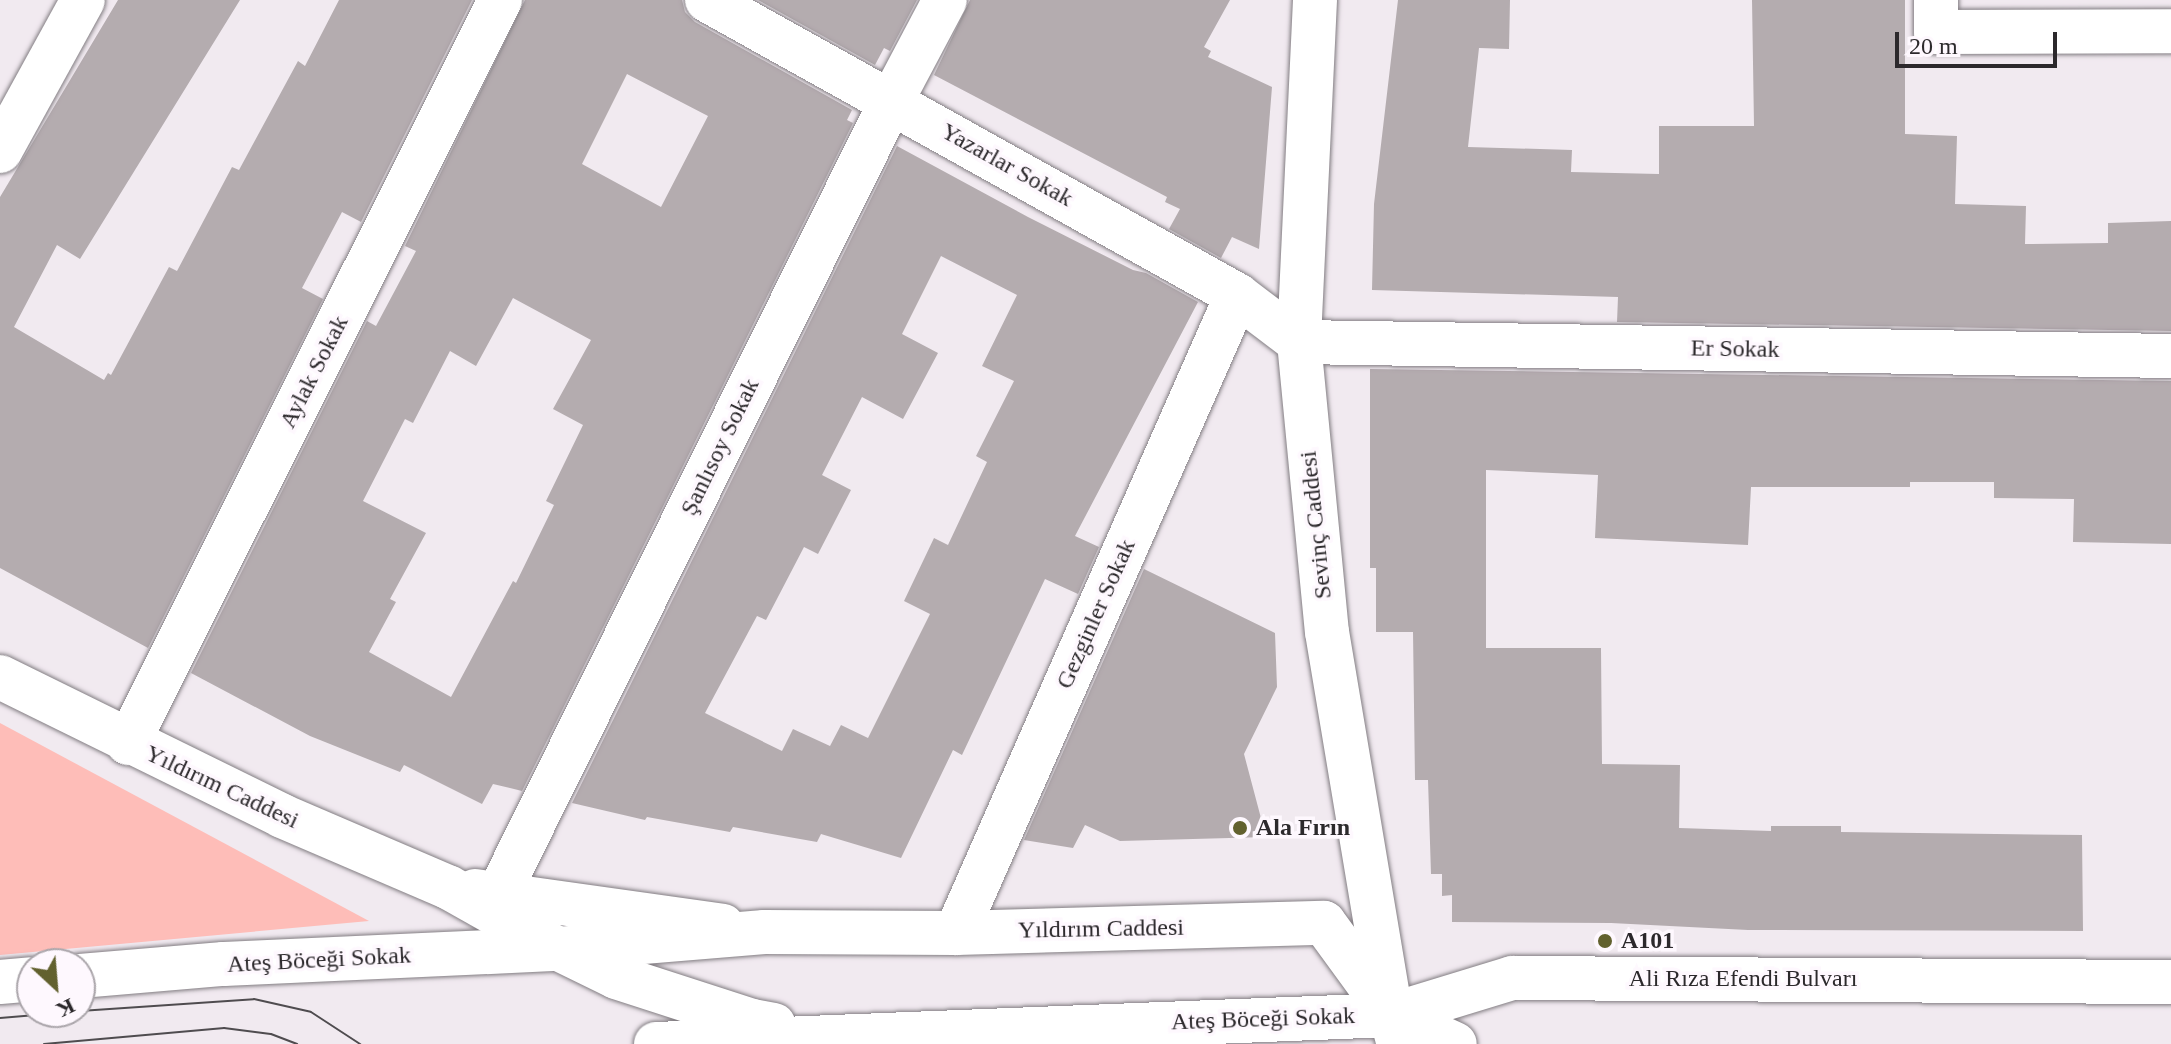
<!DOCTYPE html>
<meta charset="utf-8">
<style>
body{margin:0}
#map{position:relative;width:2171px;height:1044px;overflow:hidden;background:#f1eaf0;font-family:Georgia,serif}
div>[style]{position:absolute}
.green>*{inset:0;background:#febdb8}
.building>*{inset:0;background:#b4acaf}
.roads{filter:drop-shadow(0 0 2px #827d82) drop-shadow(0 0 2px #827d82)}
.street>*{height:44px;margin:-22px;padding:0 22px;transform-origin:22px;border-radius:22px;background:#fff}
.secondary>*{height:44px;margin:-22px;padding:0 22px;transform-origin:22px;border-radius:22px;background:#fff}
.primary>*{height:44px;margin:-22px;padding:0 22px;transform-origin:22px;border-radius:22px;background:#fff}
.tram>*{height:2px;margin:-1px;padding:0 1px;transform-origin:1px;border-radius:1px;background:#4f4c4f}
.dots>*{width:22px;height:22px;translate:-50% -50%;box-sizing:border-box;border:4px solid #fef8fe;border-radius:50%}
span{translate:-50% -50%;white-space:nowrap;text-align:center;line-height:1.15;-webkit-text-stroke:7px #fef8fe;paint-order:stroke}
.street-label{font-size:24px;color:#2c292c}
.poi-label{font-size:24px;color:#2c292c;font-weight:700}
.left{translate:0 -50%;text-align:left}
.north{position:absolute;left:16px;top:948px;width:80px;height:80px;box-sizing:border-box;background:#fef8fe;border:2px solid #aaa5aa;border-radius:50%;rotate:154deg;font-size:22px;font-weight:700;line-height:32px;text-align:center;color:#2c292c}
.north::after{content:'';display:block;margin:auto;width:28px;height:36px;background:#62612e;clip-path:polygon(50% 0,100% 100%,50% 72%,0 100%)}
.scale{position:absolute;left:1895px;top:32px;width:162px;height:36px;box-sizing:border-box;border:4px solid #2c292c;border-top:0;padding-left:10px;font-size:24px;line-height:28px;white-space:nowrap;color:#2c292c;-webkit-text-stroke:6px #fef8fe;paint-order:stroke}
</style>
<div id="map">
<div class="green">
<i style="clip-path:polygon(0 723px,369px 921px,0 955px)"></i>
</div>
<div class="building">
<i style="clip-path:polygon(118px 0,240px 0,80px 259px,57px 245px,14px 327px,104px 380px,108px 373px,111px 375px,169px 267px,177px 271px,232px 167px,239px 170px,298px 61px,305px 66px,339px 0,472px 0,361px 222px,342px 212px,302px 288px,323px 299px,148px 648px,0 568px,0 197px)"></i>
<i style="clip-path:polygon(evenodd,525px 0,682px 0,685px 12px,695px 22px,852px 110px,847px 120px,853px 123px,522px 791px,493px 784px,482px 804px,404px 765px,400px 772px,310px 736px,191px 673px,367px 321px,376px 326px,416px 251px,405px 246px,525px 0,627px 74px,708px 116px,661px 207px,582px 164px,627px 74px,525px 0,513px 298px,591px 340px,553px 409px,583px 425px,546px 501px,554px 505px,516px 583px,513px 581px,451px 697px,369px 652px,396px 602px,390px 599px,426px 533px,363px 501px,405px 419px,413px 423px,450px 351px,476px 366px,513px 298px)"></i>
<i style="clip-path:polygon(758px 0,917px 0,890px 51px,884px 48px,875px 65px)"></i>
<i style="clip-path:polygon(970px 0,1230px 0,1204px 47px,1211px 51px,1208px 57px,1272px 87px,1259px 249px,1232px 237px,1221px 258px,1169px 229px,1180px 209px,1165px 202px,1167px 197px,934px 75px)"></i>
<i style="clip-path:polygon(1398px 0,1510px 0,1509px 49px,1479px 48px,1468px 147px,1572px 150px,1571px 172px,1659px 174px,1659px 126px,1754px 126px,1752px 0,1905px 0,1905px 134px,1957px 136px,1955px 204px,2026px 206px,2025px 244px,2108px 243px,2108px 223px,2171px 221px,2171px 331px,1617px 322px,1618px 297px,1372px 290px,1374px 204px)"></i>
<i style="clip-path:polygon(evenodd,897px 146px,1028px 217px,1133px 270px,1146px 273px,1198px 302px,1075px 536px,1099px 547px,1078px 594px,1045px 579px,962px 755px,953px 750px,901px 858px,821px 834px,817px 842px,733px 827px,730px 832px,647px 817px,645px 820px,572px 803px,897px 146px,941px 256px,1017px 295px,982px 366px,1014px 381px,976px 456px,987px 462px,948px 545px,934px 538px,904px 601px,930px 614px,868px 738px,841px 725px,830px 746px,793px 729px,782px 751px,705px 713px,757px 616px,766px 620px,804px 547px,818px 554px,851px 490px,822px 475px,862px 397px,903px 419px,938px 353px,902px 334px,941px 256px)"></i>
<i style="clip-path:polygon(1370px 369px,2171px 381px,2171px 544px,2073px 542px,2074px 499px,1994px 498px,1994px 482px,1910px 482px,1910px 487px,1751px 487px,1748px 545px,1595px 538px,1598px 475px,1486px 470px,1486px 648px,1601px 648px,1602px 764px,1680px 765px,1679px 828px,1771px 831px,1771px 826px,1841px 826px,1841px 832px,2082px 835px,2083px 931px,1748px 930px,1611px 923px,1452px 922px,1452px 895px,1442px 896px,1442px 874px,1431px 874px,1428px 780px,1415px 780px,1413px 632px,1376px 632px,1376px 568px,1370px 568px)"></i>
<i style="clip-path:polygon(1144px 569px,1275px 633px,1277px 687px,1244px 754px,1266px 837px,1120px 841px,1085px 825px,1073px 848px,1024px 840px)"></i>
</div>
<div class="roads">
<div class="street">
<i style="left:707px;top:0;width:607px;rotate:29.1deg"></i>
<i style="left:1237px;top:295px;width:78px;rotate:37.2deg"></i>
<i style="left:1299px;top:342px;width:872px;rotate:0.92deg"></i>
<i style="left:1936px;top:0;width:32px;rotate:90deg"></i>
<i style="left:1936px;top:32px;width:235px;rotate:-0.2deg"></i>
<i style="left:0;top:151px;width:172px;rotate:-61.2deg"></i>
<i style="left:128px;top:743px;width:831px;rotate:-63.4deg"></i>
<i style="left:498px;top:895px;width:887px;rotate:-63.64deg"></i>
<i style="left:892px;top:100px;width:113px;rotate:-62.1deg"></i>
<i style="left:956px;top:933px;width:697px;rotate:-66.23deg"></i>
</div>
<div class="secondary">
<i style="left:1315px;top:0;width:342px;rotate:92.7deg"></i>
<i style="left:1299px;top:342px;width:291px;rotate:84.5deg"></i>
<i style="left:1327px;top:632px;width:388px;rotate:80.5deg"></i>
<i style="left:1391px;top:1015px;width:30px;rotate:75deg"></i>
<i style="left:0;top:677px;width:314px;rotate:26.2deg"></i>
<i style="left:282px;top:816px;width:181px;rotate:23.2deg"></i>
<i style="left:448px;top:887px;width:126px;rotate:29.4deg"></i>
<i style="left:475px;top:891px;width:250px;rotate:8deg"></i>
</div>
<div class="primary">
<i style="left:561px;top:950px;width:61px;rotate:26.1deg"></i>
<i style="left:616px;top:977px;width:143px;rotate:17.9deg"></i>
<i style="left:752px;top:1021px;width:22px;rotate:10deg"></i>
<i style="left:80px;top:976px;width:144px;rotate:-4.8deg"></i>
<i style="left:224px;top:964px;width:334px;rotate:-2.6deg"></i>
<i style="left:558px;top:949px;width:207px;rotate:-4.7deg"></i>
<i style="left:764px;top:932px;width:192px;rotate:0.3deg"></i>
<i style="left:956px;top:933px;width:368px;rotate:-1.6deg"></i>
<i style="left:1324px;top:923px;width:114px;rotate:53.9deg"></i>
<i style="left:1391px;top:1015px;width:70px;rotate:24.4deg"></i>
<i style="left:0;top:982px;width:32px;rotate:-5deg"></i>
<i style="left:656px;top:1044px;width:736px;rotate:-2.26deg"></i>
<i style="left:1391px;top:1015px;width:127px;rotate:-17deg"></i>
<i style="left:1512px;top:978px;width:659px;rotate:0.35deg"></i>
</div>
</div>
<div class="tram">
<i style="left:80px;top:1011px;width:174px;rotate:-3.9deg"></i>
<i style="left:254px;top:999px;width:58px;rotate:12.8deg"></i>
<i style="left:311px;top:1012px;width:59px;rotate:33.1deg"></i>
<i style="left:0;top:1018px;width:72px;rotate:-4.8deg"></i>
<i style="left:44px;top:1044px;width:181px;rotate:-5.1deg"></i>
<i style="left:224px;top:1028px;width:47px;rotate:7.3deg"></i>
<i style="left:271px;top:1034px;width:28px;rotate:21deg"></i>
</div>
<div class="dots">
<i style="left:1240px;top:828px;background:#62612e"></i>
<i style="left:1605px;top:941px;background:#62612e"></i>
</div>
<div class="street-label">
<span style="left:1007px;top:165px;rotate:29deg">Yazarlar Sokak</span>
<span style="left:1735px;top:349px;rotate:1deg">Er Sokak</span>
<span style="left:314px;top:372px;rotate:-63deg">Aylak Sokak</span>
<span style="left:720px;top:447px;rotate:-64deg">Şanlısoy Sokak</span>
<span style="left:1316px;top:525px;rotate:-96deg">Sevinç Caddesi</span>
<span style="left:1096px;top:614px;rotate:-66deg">Gezginler Sokak</span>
<span style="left:222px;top:787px;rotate:25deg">Yıldırım Caddesi</span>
<span style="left:1101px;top:929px;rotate:-1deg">Yıldırım Caddesi</span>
<span style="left:319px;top:960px;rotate:-3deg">Ateş Böceği Sokak</span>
<span style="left:1743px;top:979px">Ali Rıza Efendi Bulvarı</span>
<span style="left:1263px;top:1019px;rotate:-2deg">Ateş Böceği Sokak</span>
</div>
<div class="poi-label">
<span class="left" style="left:1256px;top:828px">Ala Fırın</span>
<span class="left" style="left:1621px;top:941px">A101</span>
</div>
<div class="north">K</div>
<div class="scale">20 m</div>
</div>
